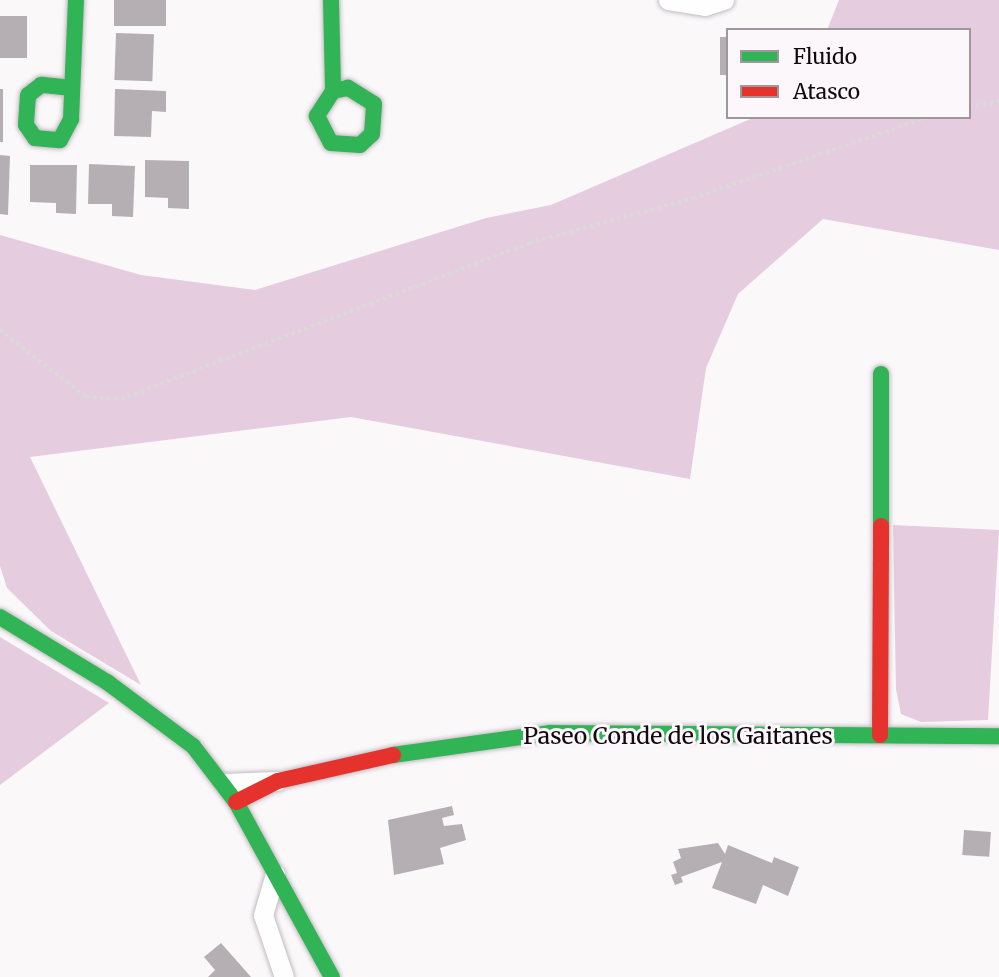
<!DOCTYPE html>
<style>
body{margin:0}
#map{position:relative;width:999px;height:977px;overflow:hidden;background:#fbf8fa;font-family:Merriweather,serif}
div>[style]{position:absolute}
.forest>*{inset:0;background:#e5ccde}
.building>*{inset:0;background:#b5afb3;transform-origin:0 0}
.path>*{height:3.5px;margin-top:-1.75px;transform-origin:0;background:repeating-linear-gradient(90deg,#dad9da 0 3.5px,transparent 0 7px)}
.roads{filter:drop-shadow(0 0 2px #c2bcc0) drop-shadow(0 0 2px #c2bcc0)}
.street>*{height:19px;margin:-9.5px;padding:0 9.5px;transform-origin:9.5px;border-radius:9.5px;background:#fefefe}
.fast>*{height:16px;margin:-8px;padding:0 8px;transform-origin:8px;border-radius:8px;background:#30b455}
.jam>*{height:16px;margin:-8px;padding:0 8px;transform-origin:8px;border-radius:8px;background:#e5322d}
span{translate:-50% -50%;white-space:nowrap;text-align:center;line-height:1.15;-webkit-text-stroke:6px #fcf7fb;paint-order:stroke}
.street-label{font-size:23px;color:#12090f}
.legend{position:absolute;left:726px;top:28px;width:245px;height:91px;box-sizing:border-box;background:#fcf7fb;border:2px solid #9e989d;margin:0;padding:9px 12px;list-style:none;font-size:21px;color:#12090f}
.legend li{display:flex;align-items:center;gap:14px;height:35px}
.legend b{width:35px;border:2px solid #9e989d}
</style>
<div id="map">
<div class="forest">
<i style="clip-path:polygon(839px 0,999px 0,999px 250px,823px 219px,738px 294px,706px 368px,690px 479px,351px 417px,30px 457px,141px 685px,51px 631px,7px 588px,0 566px,0 235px,141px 275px,255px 290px,486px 218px,551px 205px,755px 117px,969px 117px,969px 30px,827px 30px)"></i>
<i style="clip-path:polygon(893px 525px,999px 530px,988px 720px,921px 722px,901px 714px,896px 689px)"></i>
<i style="clip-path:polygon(0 637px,109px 703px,0 785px)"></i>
</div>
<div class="building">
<i style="left:114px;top:0;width:52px;height:26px"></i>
<i style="left:0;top:16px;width:27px;height:42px"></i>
<i style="left:116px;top:33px;width:38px;height:47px;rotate:2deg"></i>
<i style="left:720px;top:37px;width:8px;height:38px"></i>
<i style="left:0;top:89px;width:3px;height:53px"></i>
<i style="clip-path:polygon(115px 89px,166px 91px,166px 112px,152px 111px,151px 137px,114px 136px)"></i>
<i style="clip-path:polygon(0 155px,10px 156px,8px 215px,0 214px)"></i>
<i style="clip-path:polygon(145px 160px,189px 161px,189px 209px,168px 208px,168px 198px,145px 197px)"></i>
<i style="clip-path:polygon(89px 164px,135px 166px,133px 217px,112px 216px,112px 204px,88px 204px)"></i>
<i style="clip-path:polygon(30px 165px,77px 165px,76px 214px,56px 213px,56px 203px,30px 202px)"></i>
<i style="clip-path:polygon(452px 806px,454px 815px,442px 818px,444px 826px,462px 824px,466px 840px,440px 848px,444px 864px,394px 875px,388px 820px)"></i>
<i style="left:964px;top:830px;width:27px;height:25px;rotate:4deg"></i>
<i style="clip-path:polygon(718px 843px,725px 854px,728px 845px,772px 863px,774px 857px,799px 867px,788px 896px,763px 885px,756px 904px,712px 888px,722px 862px,681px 877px,683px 882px,675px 885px,671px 875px,677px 873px,673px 862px,681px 858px,678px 849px)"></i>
<i style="clip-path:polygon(221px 943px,251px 977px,208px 977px,215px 970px,204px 957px)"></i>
</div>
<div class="path">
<i style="left:969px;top:107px;width:31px;rotate:-11deg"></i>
<i style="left:0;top:330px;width:109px;rotate:37.9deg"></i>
<i style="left:86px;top:397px;width:35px;rotate:3deg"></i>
<i style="left:121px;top:399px;width:437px;rotate:-20.9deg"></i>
<i style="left:529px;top:243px;width:170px;rotate:-15.3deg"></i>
<i style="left:693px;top:198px;width:249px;rotate:-19deg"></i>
</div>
<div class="roads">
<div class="street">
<i style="left:668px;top:0;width:37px;rotate:9deg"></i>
<i style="left:705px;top:6px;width:20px;rotate:-18deg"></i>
<i style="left:223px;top:783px;width:54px;rotate:-2.1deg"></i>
<i style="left:275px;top:874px;width:43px;rotate:106.3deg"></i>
<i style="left:263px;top:915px;width:65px;rotate:71.3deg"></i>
</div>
<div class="fast">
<i style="left:331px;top:0;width:91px;rotate:88.7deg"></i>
<i style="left:333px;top:91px;width:30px;rotate:123deg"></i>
<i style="left:317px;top:116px;width:30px;rotate:63deg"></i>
<i style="left:331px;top:143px;width:29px;rotate:4deg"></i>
<i style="left:360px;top:145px;width:16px;rotate:-43deg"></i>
<i style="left:372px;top:134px;width:30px;rotate:-86deg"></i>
<i style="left:374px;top:104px;width:31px;rotate:-148deg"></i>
<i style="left:348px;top:88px;width:15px;rotate:169deg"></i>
<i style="left:72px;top:88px;width:31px;rotate:-174deg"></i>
<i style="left:41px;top:85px;width:16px;rotate:142deg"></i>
<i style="left:28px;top:95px;width:30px;rotate:94deg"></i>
<i style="left:26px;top:125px;width:16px;rotate:55deg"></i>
<i style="left:35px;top:138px;width:25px;rotate:5deg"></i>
<i style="left:60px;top:140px;width:24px;rotate:-62deg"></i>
<i style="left:71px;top:119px;width:119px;rotate:-87.6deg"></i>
<i style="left:881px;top:526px;width:152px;rotate:-90deg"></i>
<i style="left:0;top:617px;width:125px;rotate:31.3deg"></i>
<i style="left:107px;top:682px;width:107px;rotate:36.7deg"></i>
<i style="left:193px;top:746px;width:71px;rotate:52.5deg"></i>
<i style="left:236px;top:802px;width:200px;rotate:61.3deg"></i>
<i style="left:393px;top:755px;width:159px;rotate:-8deg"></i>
<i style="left:550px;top:733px;width:449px;rotate:0.4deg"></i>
</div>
<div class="jam">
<i style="left:880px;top:735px;width:209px;rotate:-89.7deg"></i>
<i style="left:236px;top:802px;width:47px;rotate:-26.6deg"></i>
<i style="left:278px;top:781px;width:118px;rotate:-12.7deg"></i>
</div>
</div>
<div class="street-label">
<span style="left:678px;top:736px">Paseo Conde de los Gaitanes</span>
</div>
<ul class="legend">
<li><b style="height:9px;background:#30b455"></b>Fluido</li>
<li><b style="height:9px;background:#e5322d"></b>Atasco</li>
</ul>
</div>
